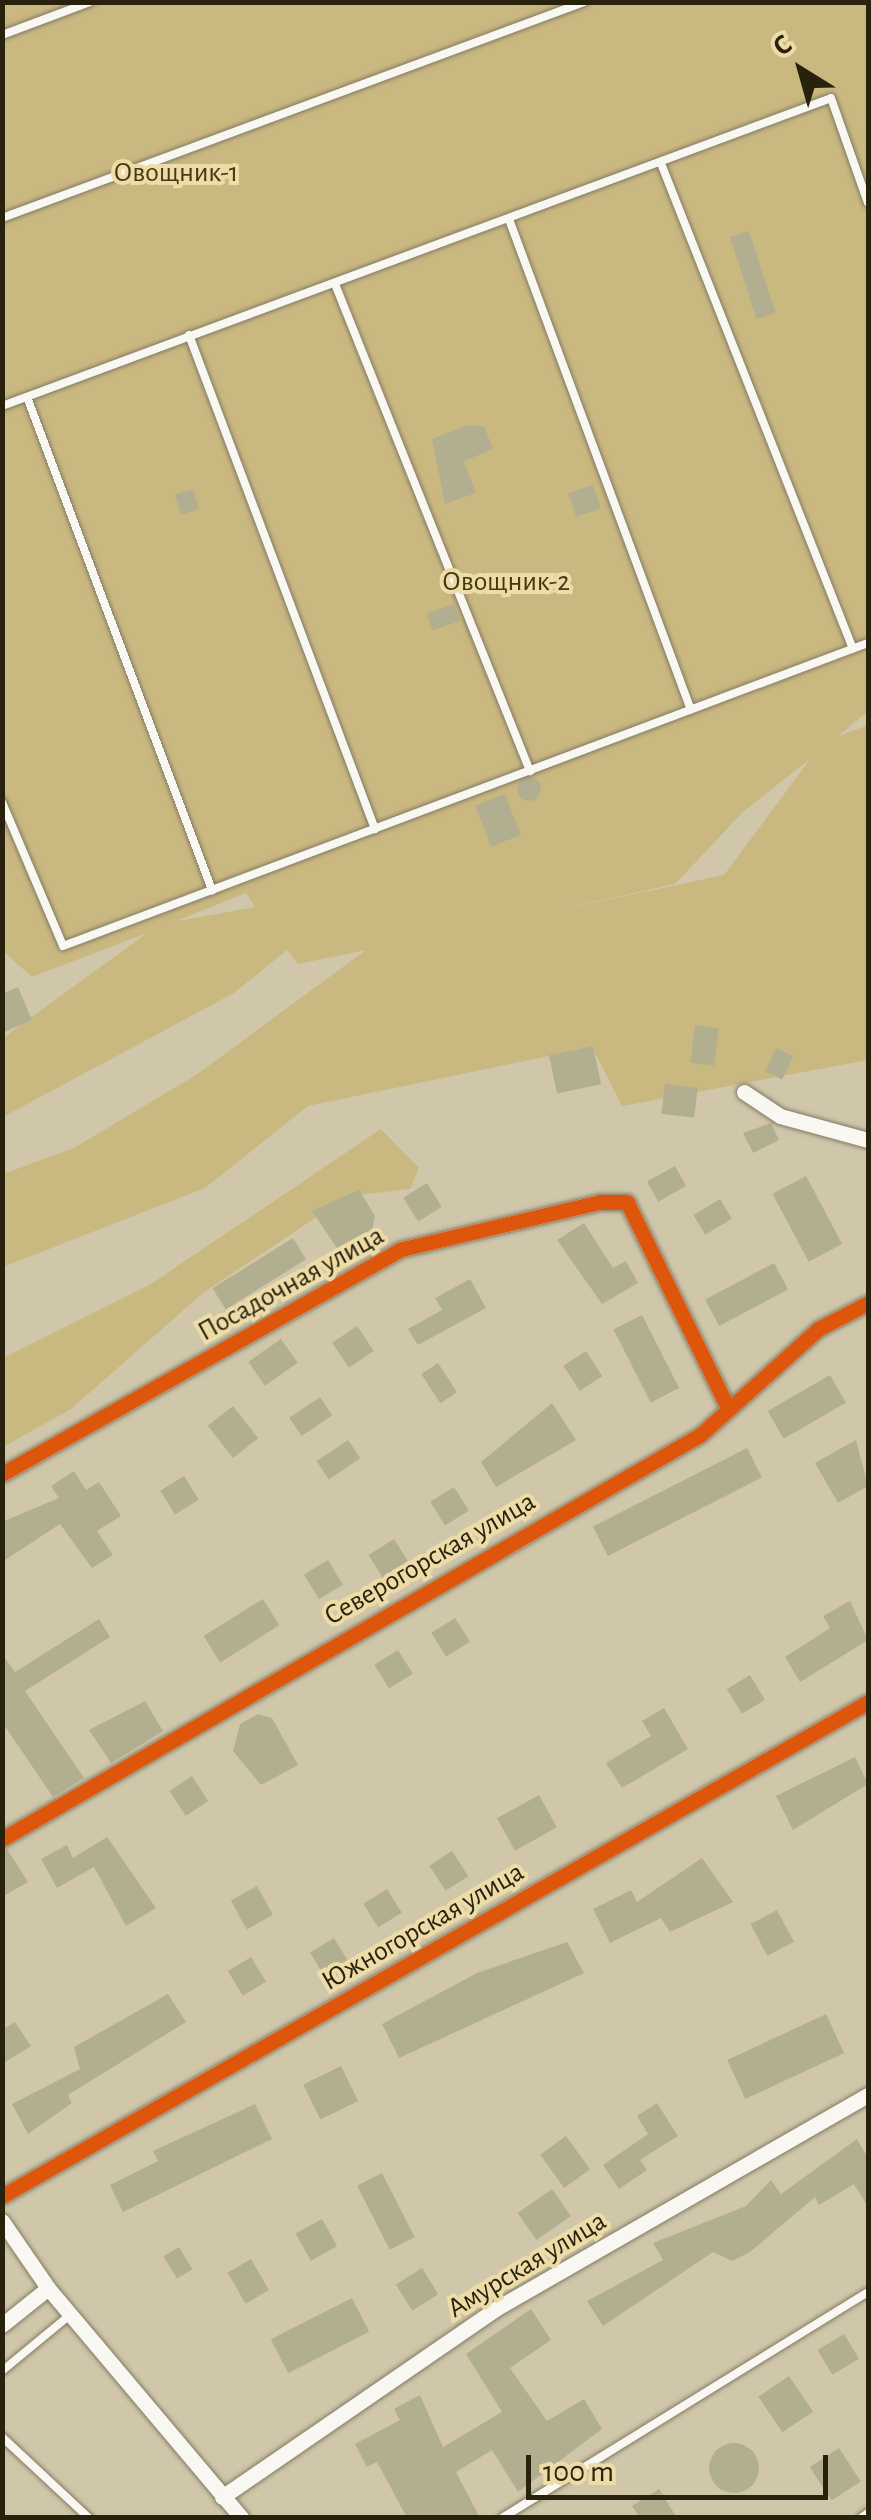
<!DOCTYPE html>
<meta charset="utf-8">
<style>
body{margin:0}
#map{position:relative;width:871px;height:2520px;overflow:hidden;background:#d0c7aa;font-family:"Alegreya Sans",sans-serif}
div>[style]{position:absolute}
.green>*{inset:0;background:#cab881}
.building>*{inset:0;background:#b2af90;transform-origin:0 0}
.round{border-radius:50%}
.roads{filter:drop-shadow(0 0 2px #827b64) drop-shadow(0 0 2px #827b64)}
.lane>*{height:8px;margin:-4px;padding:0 4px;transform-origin:4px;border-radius:4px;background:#f8f7f2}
.street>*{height:15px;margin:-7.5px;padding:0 7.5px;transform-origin:7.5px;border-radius:7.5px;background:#f8f7f2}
.cycleway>*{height:15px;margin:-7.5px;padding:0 7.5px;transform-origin:7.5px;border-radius:7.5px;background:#de560c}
span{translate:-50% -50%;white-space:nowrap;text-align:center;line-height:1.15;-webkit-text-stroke:8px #eddca7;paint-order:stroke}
.park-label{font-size:28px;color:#453911}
.street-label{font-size:28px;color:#28210c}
.frame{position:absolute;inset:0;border:5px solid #28210c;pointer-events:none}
.north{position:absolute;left:751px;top:20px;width:100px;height:100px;-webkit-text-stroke:8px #eddca7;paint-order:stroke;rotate:323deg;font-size:28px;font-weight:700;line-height:40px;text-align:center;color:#28210c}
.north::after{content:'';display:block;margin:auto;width:35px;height:45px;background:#28210c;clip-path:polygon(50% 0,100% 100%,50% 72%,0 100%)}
.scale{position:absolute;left:526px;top:2455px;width:302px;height:45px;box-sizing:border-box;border:5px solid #28210c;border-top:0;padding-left:12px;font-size:30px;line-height:35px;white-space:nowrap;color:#28210c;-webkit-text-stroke:8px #eddca7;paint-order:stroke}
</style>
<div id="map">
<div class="green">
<i style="clip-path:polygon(evenodd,3px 3px,868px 3px,868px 711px,837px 737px,868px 725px,868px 1060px,622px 1106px,592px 1047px,308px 1106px,205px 1188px,3px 1267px,3px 1174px,74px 1148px,196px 1075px,366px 950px,298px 964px,287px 950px,234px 993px,3px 1117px,3px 1038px,147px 933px,32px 977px,3px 951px,3px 3px,811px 758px,724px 875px,539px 914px,675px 884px,743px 812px,811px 758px,3px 3px,246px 893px,255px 907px,178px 921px,179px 920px,246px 893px)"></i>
<i style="clip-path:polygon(381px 1129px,419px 1168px,410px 1189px,348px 1196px,203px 1293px,71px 1409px,3px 1447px,3px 1358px,151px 1284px)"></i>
</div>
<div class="building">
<i style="left:749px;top:231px;width:86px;height:20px;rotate:72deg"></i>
<i style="clip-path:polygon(465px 426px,484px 426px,493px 449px,464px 461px,476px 493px,445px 504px,432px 439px)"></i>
<i style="left:593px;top:485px;width:25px;height:26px;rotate:72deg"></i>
<i style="left:193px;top:489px;width:21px;height:19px;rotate:73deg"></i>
<i style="left:454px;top:604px;width:18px;height:29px;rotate:71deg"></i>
<i class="round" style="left:517px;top:777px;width:24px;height:24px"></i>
<i style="left:505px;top:794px;width:44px;height:32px;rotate:69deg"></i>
<i style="clip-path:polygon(18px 987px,32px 1020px,2px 1033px,2px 994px)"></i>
<i style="left:695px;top:1025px;width:24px;height:38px;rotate:7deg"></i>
<i style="left:593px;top:1046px;width:39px;height:45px;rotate:78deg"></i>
<i style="left:776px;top:1048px;width:19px;height:26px;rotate:25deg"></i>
<i style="left:665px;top:1084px;width:33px;height:30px;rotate:7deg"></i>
<i style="clip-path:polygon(771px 1123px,779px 1140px,753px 1153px,743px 1133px)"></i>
<i style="left:675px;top:1166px;width:23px;height:32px;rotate:61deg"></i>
<i style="left:806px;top:1176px;width:77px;height:38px;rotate:62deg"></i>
<i style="left:427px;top:1183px;width:28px;height:28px;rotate:58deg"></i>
<i style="clip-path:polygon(359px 1190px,375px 1216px,372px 1230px,339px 1251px,312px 1211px)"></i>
<i style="left:720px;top:1199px;width:23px;height:31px;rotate:59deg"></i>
<i style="clip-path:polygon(584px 1223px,613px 1268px,626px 1261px,638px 1283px,602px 1304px,557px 1240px)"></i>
<i style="left:293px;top:1238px;width:25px;height:95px;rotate:58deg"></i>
<i style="left:774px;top:1263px;width:30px;height:78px;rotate:62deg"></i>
<i style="clip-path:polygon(470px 1279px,486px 1308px,418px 1345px,408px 1329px,442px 1310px,435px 1298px)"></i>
<i style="left:642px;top:1315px;width:82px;height:32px;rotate:63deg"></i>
<i style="left:357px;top:1326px;width:30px;height:30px;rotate:56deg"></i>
<i style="left:281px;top:1339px;width:29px;height:40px;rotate:55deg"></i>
<i style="left:586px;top:1351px;width:30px;height:27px;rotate:57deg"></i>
<i style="left:438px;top:1363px;width:35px;height:20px;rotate:57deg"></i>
<i style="left:830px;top:1375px;width:32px;height:72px;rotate:60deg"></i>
<i style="left:320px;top:1397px;width:22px;height:37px;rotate:56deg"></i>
<i style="clip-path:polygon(552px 1403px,576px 1440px,496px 1487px,481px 1462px)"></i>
<i style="left:233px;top:1406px;width:41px;height:32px;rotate:52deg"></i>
<i style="left:348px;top:1440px;width:22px;height:38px;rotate:56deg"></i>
<i style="clip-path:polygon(856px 1440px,868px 1486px,838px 1503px,815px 1463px)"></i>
<i style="left:747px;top:1448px;width:33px;height:173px;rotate:63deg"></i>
<i style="clip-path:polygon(74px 1471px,86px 1490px,99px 1482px,121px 1516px,97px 1531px,113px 1555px,92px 1568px,60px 1524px,2px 1562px,2px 1522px,59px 1498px,51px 1486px)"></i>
<i style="left:184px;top:1476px;width:28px;height:28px;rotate:58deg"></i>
<i style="left:454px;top:1487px;width:28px;height:28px;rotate:58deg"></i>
<i style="left:394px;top:1539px;width:31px;height:30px;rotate:58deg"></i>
<i style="left:328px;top:1560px;width:29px;height:28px;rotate:59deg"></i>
<i style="left:263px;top:1599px;width:31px;height:70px;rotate:58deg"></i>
<i style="clip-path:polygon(850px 1601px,868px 1640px,800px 1682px,785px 1657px,830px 1628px,823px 1616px)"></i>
<i style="left:455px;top:1618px;width:28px;height:28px;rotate:58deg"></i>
<i style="clip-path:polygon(99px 1619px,110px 1637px,25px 1691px,84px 1778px,53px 1797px,2px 1722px,2px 1654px,15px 1672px)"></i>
<i style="left:398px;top:1650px;width:28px;height:28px;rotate:58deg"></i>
<i style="left:750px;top:1675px;width:29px;height:27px;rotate:59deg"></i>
<i style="clip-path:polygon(145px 1701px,163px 1731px,111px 1763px,89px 1730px)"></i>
<i style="clip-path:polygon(664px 1708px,688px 1749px,622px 1788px,606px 1763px,651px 1736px,642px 1721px)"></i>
<i style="clip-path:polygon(258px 1714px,272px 1718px,298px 1765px,261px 1785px,233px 1751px,240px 1724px)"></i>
<i style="clip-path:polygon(855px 1757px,868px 1784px,793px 1830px,776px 1796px)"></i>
<i style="left:192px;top:1776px;width:30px;height:27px;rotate:57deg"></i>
<i style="left:539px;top:1795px;width:37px;height:48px;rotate:61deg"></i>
<i style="clip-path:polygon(107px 1837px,156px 1908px,126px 1926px,94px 1867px,57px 1888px,41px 1859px,67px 1845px,73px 1858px)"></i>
<i style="clip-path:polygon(7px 1849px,28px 1882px,2px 1897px,2px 1850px)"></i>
<i style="left:452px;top:1851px;width:30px;height:27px;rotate:57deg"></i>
<i style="clip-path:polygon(702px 1858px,733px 1902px,670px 1932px,661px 1918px,610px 1943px,593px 1909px,631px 1890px,637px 1902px)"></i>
<i style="left:257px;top:1886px;width:33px;height:30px;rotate:61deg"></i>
<i style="left:387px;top:1889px;width:28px;height:28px;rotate:58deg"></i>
<i style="left:777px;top:1910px;width:36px;height:30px;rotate:62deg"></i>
<i style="left:334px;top:1938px;width:29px;height:28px;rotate:59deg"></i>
<i style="clip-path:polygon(567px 1942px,584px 1973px,399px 2058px,382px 2024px,477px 1973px)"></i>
<i style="left:251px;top:1957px;width:29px;height:27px;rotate:59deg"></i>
<i style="clip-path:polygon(168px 1994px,186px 2022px,68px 2095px,72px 2103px,28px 2134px,12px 2104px,80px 2069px,74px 2047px)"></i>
<i style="left:826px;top:2014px;width:43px;height:109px;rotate:65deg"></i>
<i style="clip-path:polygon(15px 2022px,31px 2046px,2px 2064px,2px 2030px)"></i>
<i style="left:341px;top:2066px;width:39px;height:42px;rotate:64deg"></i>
<i style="clip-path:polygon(657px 2103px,678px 2136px,640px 2160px,647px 2170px,619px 2189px,603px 2165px,648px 2134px,637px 2116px)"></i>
<i style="clip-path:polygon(255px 2104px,272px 2139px,123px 2212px,110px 2185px,158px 2161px,153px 2151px)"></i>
<i style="left:566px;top:2136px;width:41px;height:32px;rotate:54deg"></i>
<i style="clip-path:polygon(857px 2139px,868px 2158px,868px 2207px,854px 2184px,819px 2205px,815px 2197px,750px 2252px,732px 2261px,713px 2252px,603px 2326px,587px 2301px,663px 2260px,653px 2243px,746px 2206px,771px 2180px,781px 2194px)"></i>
<i style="left:382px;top:2173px;width:72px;height:28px;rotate:63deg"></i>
<i style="left:552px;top:2189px;width:33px;height:42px;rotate:55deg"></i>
<i style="left:322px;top:2219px;width:31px;height:30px;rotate:61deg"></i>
<i style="left:179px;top:2247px;width:26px;height:18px;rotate:59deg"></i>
<i style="left:251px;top:2259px;width:36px;height:27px;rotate:60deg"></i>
<i style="left:422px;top:2268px;width:31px;height:31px;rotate:58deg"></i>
<i style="left:352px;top:2298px;width:38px;height:91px;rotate:63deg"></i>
<i style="clip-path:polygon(531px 2309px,551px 2340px,510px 2368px,547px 2421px,584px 2399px,602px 2429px,518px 2492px,492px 2450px,456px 2472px,480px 2518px,407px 2518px,377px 2462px,367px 2467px,355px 2444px,400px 2420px,394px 2409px,420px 2395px,443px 2447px,502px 2412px,466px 2354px)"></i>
<i style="left:844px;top:2334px;width:29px;height:31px;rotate:59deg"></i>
<i style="left:789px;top:2376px;width:43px;height:37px;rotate:56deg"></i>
<i class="round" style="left:709px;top:2443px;width:50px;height:50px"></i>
<i style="left:839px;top:2448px;width:40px;height:35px;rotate:57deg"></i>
<i style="clip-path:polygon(659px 2489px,677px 2518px,640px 2518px,632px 2506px)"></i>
</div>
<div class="roads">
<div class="lane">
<i style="left:2px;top:35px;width:94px;rotate:-20.6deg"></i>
<i style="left:662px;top:166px;width:519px;rotate:68.42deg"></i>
<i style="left:2px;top:218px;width:621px;rotate:-20.36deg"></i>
<i style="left:510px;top:222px;width:520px;rotate:69.65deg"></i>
<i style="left:335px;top:284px;width:525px;rotate:68.18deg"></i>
<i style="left:189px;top:335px;width:528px;rotate:69.37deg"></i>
<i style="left:27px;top:397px;width:527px;rotate:69.43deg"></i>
<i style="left:2px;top:406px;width:884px;rotate:-20.38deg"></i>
<i style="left:831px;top:98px;width:111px;rotate:70.6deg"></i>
<i style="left:2px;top:802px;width:156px;rotate:67deg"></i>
<i style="left:63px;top:946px;width:860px;rotate:-20.63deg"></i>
<i style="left:2px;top:2371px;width:88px;rotate:-39.5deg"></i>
<i style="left:2px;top:2437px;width:119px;rotate:43deg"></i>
<i style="left:502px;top:2518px;width:430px;rotate:-31.7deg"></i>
<i style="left:861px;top:2518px;width:9px;rotate:-36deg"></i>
</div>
<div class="street">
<i style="left:744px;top:1092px;width:43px;rotate:33.7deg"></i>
<i style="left:780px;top:1116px;width:91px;rotate:15.3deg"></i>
<i style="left:2px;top:1474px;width:459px;rotate:-29.4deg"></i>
<i style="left:402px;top:1249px;width:203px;rotate:-13.4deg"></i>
<i style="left:599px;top:1202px;width:28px"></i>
<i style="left:627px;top:1202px;width:229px;rotate:63.9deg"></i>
<i style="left:2px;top:1839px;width:806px;rotate:-30.06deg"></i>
<i style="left:700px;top:1435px;width:159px;rotate:-41.9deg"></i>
<i style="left:818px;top:1329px;width:56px;rotate:-27.5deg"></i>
<i style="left:2px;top:2196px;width:997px;rotate:-29.7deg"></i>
<i style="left:2px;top:2221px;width:81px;rotate:55.5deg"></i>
<i style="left:48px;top:2288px;width:301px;rotate:49.9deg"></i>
<i style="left:2px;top:2325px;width:59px;rotate:-38.8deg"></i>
<i style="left:222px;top:2497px;width:334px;rotate:-34.5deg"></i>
<i style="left:497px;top:2308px;width:428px;rotate:-29.9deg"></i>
</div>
</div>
<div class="cycleway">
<i style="left:2px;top:1474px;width:459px;rotate:-29.4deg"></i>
<i style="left:402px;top:1249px;width:203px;rotate:-13.4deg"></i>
<i style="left:599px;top:1202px;width:28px"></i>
<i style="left:627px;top:1202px;width:229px;rotate:63.9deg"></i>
<i style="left:2px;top:1839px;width:806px;rotate:-30.06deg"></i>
<i style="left:700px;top:1435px;width:159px;rotate:-41.9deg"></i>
<i style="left:818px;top:1329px;width:56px;rotate:-27.5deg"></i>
<i style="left:2px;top:2196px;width:997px;rotate:-29.7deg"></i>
</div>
<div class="park-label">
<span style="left:176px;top:173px">Овощник-1</span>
<span style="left:506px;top:582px">Овощник-2</span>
</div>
<div class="street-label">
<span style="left:291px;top:1284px;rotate:-29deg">Посадочная улица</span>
<span style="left:430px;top:1559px;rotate:-30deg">Северогорская улица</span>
<span style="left:423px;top:1927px;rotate:-30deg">Южногорская улица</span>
<span style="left:527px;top:2265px;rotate:-31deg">Амурская улица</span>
</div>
<div class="frame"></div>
<div class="north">С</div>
<div class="scale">100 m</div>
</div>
